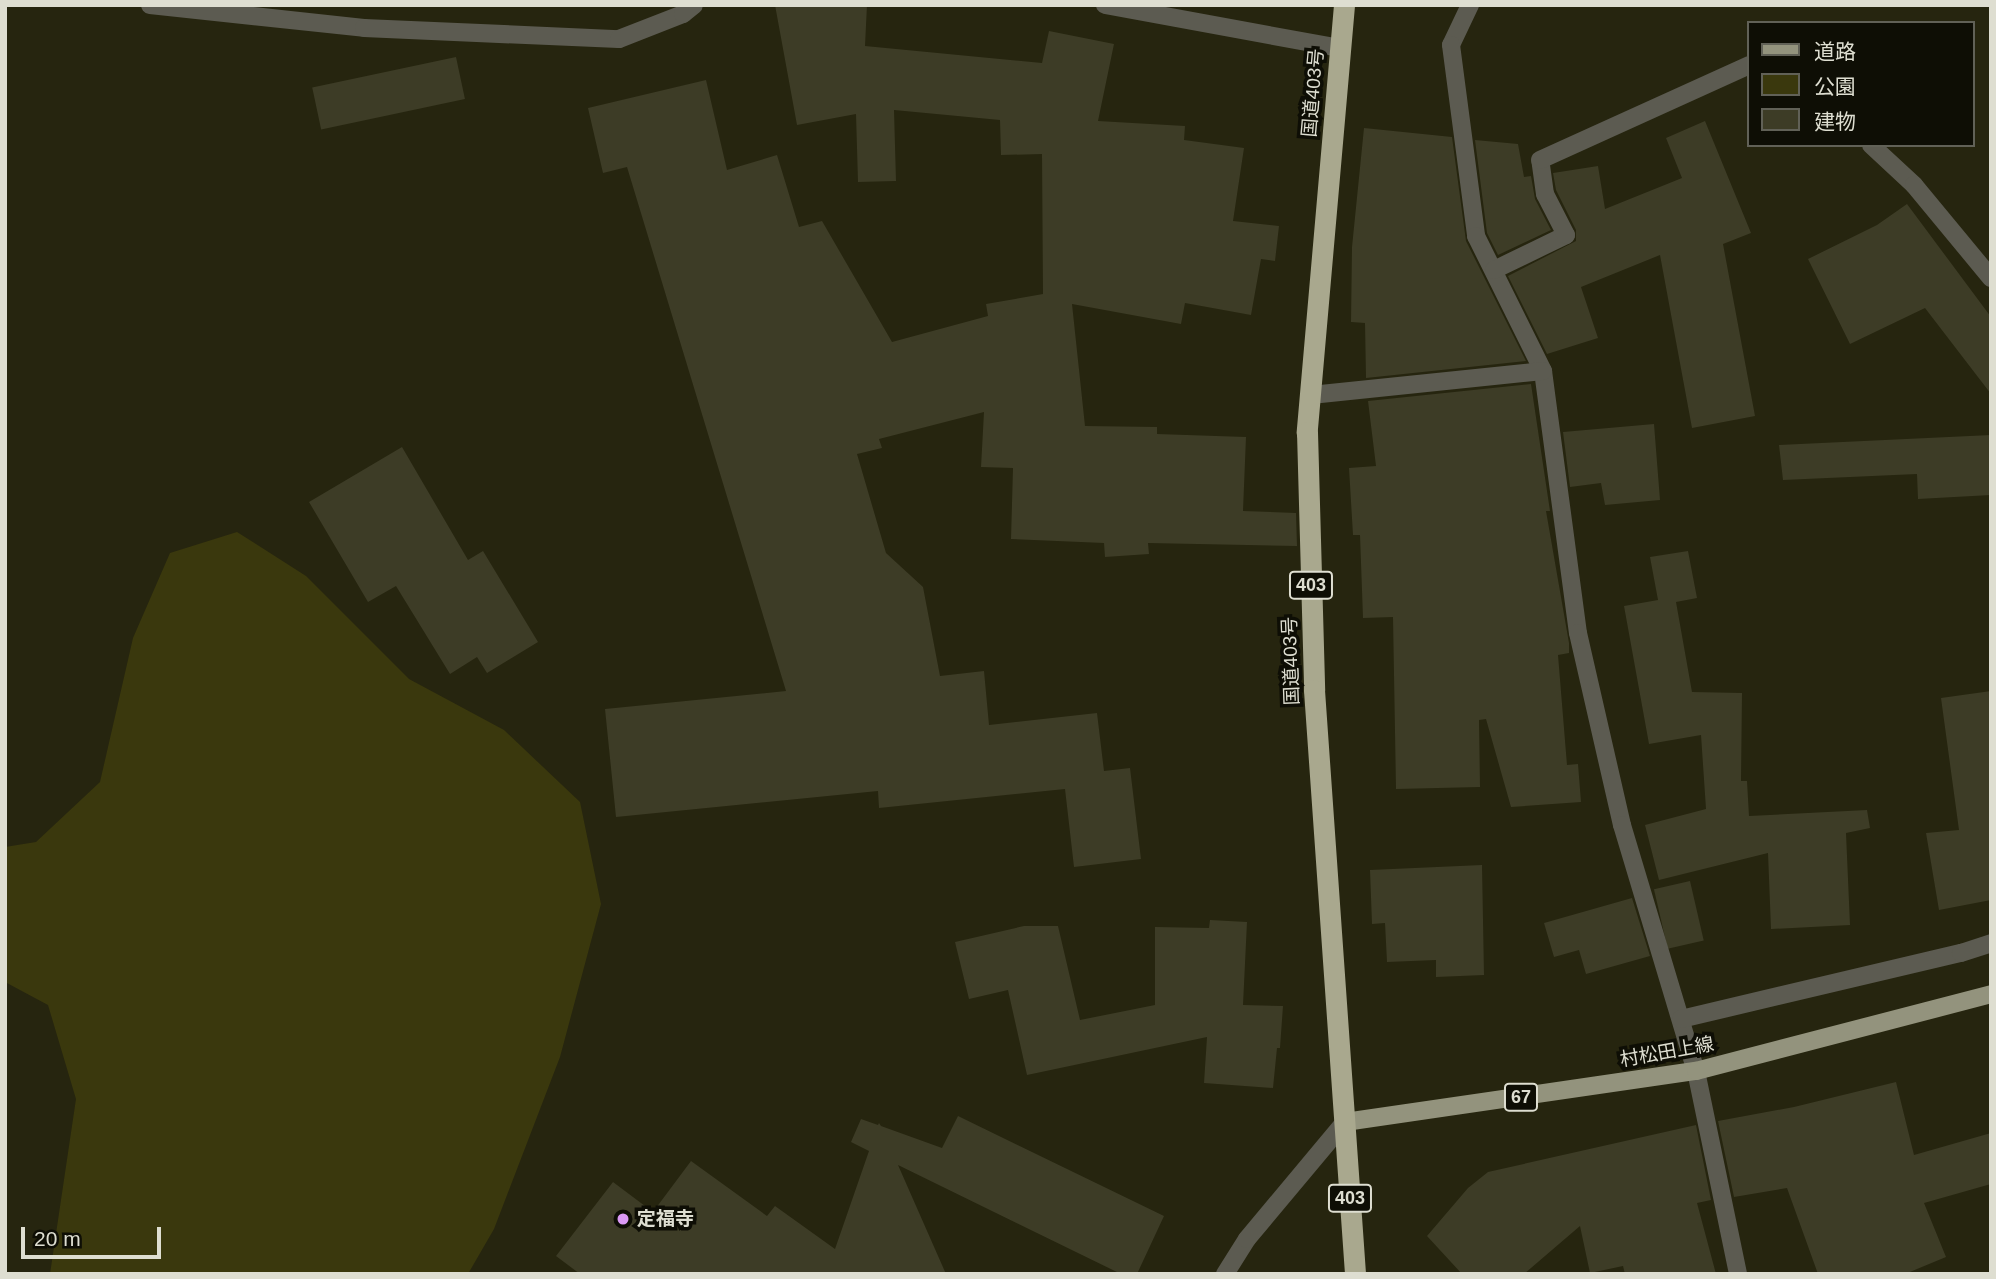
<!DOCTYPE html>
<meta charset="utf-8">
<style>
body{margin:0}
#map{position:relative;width:1996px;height:1279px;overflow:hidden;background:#26250f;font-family:Arial,"Noto Sans JP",sans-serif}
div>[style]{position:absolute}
.green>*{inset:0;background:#3a380d}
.building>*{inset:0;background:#3d3c26;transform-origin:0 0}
.minor>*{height:18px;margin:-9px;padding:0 9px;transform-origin:9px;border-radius:9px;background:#5c5b51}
.major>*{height:18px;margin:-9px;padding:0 9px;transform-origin:9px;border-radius:9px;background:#93937d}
.highway>*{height:21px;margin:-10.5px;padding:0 10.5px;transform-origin:10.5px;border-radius:10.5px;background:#a9a88e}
.dots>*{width:19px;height:19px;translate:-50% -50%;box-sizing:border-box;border:4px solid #0e0e05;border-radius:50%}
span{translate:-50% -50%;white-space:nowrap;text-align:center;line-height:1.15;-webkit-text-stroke:7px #0e0e05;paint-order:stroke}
.shield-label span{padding:2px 5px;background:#0e0e05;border:2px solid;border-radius:5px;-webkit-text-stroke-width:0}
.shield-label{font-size:18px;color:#deded1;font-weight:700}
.street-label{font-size:19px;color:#deded1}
.poi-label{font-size:19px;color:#deded1;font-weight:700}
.left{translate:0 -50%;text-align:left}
.frame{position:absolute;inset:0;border:7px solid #deded1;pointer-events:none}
.legend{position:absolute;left:1747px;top:21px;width:228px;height:126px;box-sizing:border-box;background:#0e0e05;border:2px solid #616157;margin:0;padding:9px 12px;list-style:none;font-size:21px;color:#deded1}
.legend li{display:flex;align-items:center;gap:14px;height:35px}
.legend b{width:35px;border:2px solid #616157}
.scale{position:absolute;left:21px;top:1227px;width:140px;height:32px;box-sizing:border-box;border:4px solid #deded1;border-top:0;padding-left:9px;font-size:21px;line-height:24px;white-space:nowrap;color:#deded1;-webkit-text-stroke:5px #0e0e05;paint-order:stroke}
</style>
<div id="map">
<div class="green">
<i style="clip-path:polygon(237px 532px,306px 576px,409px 679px,504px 730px,580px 802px,601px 904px,560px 1057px,494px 1229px,468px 1274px,50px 1274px,76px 1099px,48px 1005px,5px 982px,5px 847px,36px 842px,100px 782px,133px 638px,170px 553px)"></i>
</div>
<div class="building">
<i style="clip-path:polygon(775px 5px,867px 5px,865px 46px,1042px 63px,1049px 31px,1114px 44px,1098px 121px,1185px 126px,1184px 140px,1244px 148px,1233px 221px,1279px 226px,1275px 261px,1261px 259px,1251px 315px,1185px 303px,1181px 324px,1072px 304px,1085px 426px,1157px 427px,1157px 434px,1246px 437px,1243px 511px,1296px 513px,1297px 546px,1148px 543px,1149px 554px,1105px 557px,1104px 543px,1011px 539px,1013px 468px,981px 467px,984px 412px,879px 439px,882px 448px,857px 454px,886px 553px,923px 587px,940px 676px,984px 671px,989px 725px,1097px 713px,1104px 771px,1130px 768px,1141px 859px,1074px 867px,1065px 789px,879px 808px,878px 791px,616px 817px,605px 709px,786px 691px,627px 167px,603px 173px,588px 108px,706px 80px,727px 170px,777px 155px,799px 227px,822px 221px,892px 342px,988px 316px,986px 304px,1043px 294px,1042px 154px,1001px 155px,1000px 120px,894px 110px,896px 181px,858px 182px,856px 114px,797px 125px)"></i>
<i style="left:456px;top:57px;width:43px;height:147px;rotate:78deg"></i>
<i style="clip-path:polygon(1705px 121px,1751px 233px,1723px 244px,1755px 416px,1692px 428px,1660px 255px,1581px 287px,1598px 338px,1547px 354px,1508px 276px,1576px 241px,1576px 230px,1556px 190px,1553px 173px,1598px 166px,1605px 209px,1682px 178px,1666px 138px)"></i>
<i style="clip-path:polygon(1364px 128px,1452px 137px,1466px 241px,1526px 361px,1366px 378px,1365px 323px,1351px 322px,1352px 247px)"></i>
<i style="clip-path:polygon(1475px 140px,1518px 144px,1524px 177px,1531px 176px,1535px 199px,1551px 230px,1498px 255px,1487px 233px)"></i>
<i style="clip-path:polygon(1907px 204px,1991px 317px,1991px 394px,1925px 308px,1850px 344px,1808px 259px,1877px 225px)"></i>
<i style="clip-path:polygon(1531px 384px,1550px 511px,1546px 511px,1569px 643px,1569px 653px,1558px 655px,1567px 765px,1578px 764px,1581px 802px,1511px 807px,1486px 719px,1479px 720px,1480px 787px,1396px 789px,1393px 617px,1363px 618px,1360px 535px,1353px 535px,1349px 468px,1376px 466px,1368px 401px)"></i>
<i style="clip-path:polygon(1654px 424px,1660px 500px,1605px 505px,1601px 483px,1570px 487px,1563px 432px)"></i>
<i style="clip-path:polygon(1991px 435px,1991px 495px,1918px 499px,1917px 474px,1783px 480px,1779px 445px)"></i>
<i style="clip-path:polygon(402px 447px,468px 560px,483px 551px,538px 642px,487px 673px,477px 657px,450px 674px,396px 586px,368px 602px,309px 502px)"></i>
<i style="clip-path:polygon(1688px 551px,1697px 598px,1676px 602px,1692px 692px,1742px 693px,1741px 781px,1747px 781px,1749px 816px,1867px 810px,1870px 828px,1846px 833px,1850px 925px,1771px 929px,1768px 853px,1659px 880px,1645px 825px,1706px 809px,1701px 735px,1649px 744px,1624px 606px,1658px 600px,1650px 557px)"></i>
<i style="clip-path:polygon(1991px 691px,1991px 900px,1939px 910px,1926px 833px,1959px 830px,1941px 698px)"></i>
<i style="clip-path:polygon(1482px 865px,1484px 975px,1436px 977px,1436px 960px,1387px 962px,1385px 923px,1372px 924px,1370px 870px)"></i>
<i style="left:1690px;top:881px;width:61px;height:37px;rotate:77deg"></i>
<i style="clip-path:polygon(1632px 898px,1650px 956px,1586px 974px,1579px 950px,1554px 957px,1544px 923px)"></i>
<i style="clip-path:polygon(1210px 920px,1247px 922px,1243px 1005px,1283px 1006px,1280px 1048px,1277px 1048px,1273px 1088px,1204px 1083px,1207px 1037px,1027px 1075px,1008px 990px,969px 999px,955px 942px,1024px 926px,1058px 926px,1080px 1020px,1155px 1005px,1155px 927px,1209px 928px)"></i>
<i style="clip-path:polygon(1896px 1082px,1914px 1155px,1991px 1133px,1991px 1184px,1924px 1203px,1946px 1257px,1905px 1274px,1818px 1274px,1787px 1188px,1734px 1197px,1718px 1121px,1794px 1107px)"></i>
<i style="clip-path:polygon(958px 1116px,1164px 1216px,1137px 1274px,1121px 1274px,898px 1165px,946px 1274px,580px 1274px,556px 1256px,613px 1182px,653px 1212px,691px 1161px,767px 1216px,775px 1206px,835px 1249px,869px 1151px,851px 1142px,861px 1119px,878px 1125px,879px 1123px,881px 1126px,942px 1148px)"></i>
<i style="clip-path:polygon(1696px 1125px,1711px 1200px,1697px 1203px,1716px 1274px,1625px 1274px,1623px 1266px,1590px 1273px,1580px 1226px,1524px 1274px,1462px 1274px,1427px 1236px,1468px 1188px,1488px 1172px)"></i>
</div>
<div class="minor">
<i style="left:150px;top:5px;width:215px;rotate:6.1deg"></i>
<i style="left:364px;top:28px;width:255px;rotate:2.5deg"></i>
<i style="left:619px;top:39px;width:69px;rotate:-21.3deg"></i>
<i style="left:683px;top:14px;width:14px;rotate:-39deg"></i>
<i style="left:1105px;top:5px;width:238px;rotate:10.4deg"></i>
<i style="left:1470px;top:5px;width:44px;rotate:115.4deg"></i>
<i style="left:1451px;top:45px;width:193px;rotate:82.5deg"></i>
<i style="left:1476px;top:236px;width:151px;rotate:63.6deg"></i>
<i style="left:1543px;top:371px;width:264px;rotate:82.4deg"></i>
<i style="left:1578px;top:633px;width:197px;rotate:77.1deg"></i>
<i style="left:1622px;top:825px;width:257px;rotate:73.3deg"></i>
<i style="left:1696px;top:1071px;width:207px;rotate:78.3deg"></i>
<i style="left:1871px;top:145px;width:59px;rotate:42.9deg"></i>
<i style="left:1914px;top:185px;width:121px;rotate:50.4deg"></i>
<i style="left:1494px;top:270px;width:80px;rotate:-25.9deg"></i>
<i style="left:1566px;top:235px;width:46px;rotate:-117.1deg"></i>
<i style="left:1545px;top:194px;width:34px;rotate:-98deg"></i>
<i style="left:1540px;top:160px;width:230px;rotate:-24.4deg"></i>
<i style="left:1311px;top:395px;width:233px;rotate:-5.9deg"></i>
<i style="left:1681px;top:1019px;width:288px;rotate:-13.3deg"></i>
<i style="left:1961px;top:953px;width:32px;rotate:-18deg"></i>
<i style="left:1225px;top:1274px;width:41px;rotate:-57.8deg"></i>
<i style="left:1247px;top:1239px;width:153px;rotate:-50.1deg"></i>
</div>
<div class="major">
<i style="left:1345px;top:1122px;width:355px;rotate:-8.3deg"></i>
<i style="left:1696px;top:1071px;width:305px;rotate:-14.6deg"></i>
</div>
<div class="highway">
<i style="left:1344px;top:5px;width:429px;rotate:95deg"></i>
<i style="left:1307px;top:432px;width:258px;rotate:88.4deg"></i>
<i style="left:1314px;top:690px;width:585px;rotate:85.98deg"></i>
</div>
<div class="dots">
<i style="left:623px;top:1219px;background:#db99f5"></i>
</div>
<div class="shield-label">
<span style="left:1311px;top:585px">403</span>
<span style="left:1521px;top:1097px">67</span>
<span style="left:1350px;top:1198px">403</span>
</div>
<div class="street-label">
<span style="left:1313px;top:93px;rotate:-85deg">国道403号</span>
<span style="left:1291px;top:661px;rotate:-92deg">国道403号</span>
<span style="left:1667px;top:1052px;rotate:-10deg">村松田上線</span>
</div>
<div class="poi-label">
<span class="left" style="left:637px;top:1219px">定福寺</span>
</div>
<div class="frame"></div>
<ul class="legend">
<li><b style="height:9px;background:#93937d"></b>道路</li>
<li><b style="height:19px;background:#3a380d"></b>公園</li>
<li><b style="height:19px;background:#3d3c26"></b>建物</li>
</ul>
<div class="scale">20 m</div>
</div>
